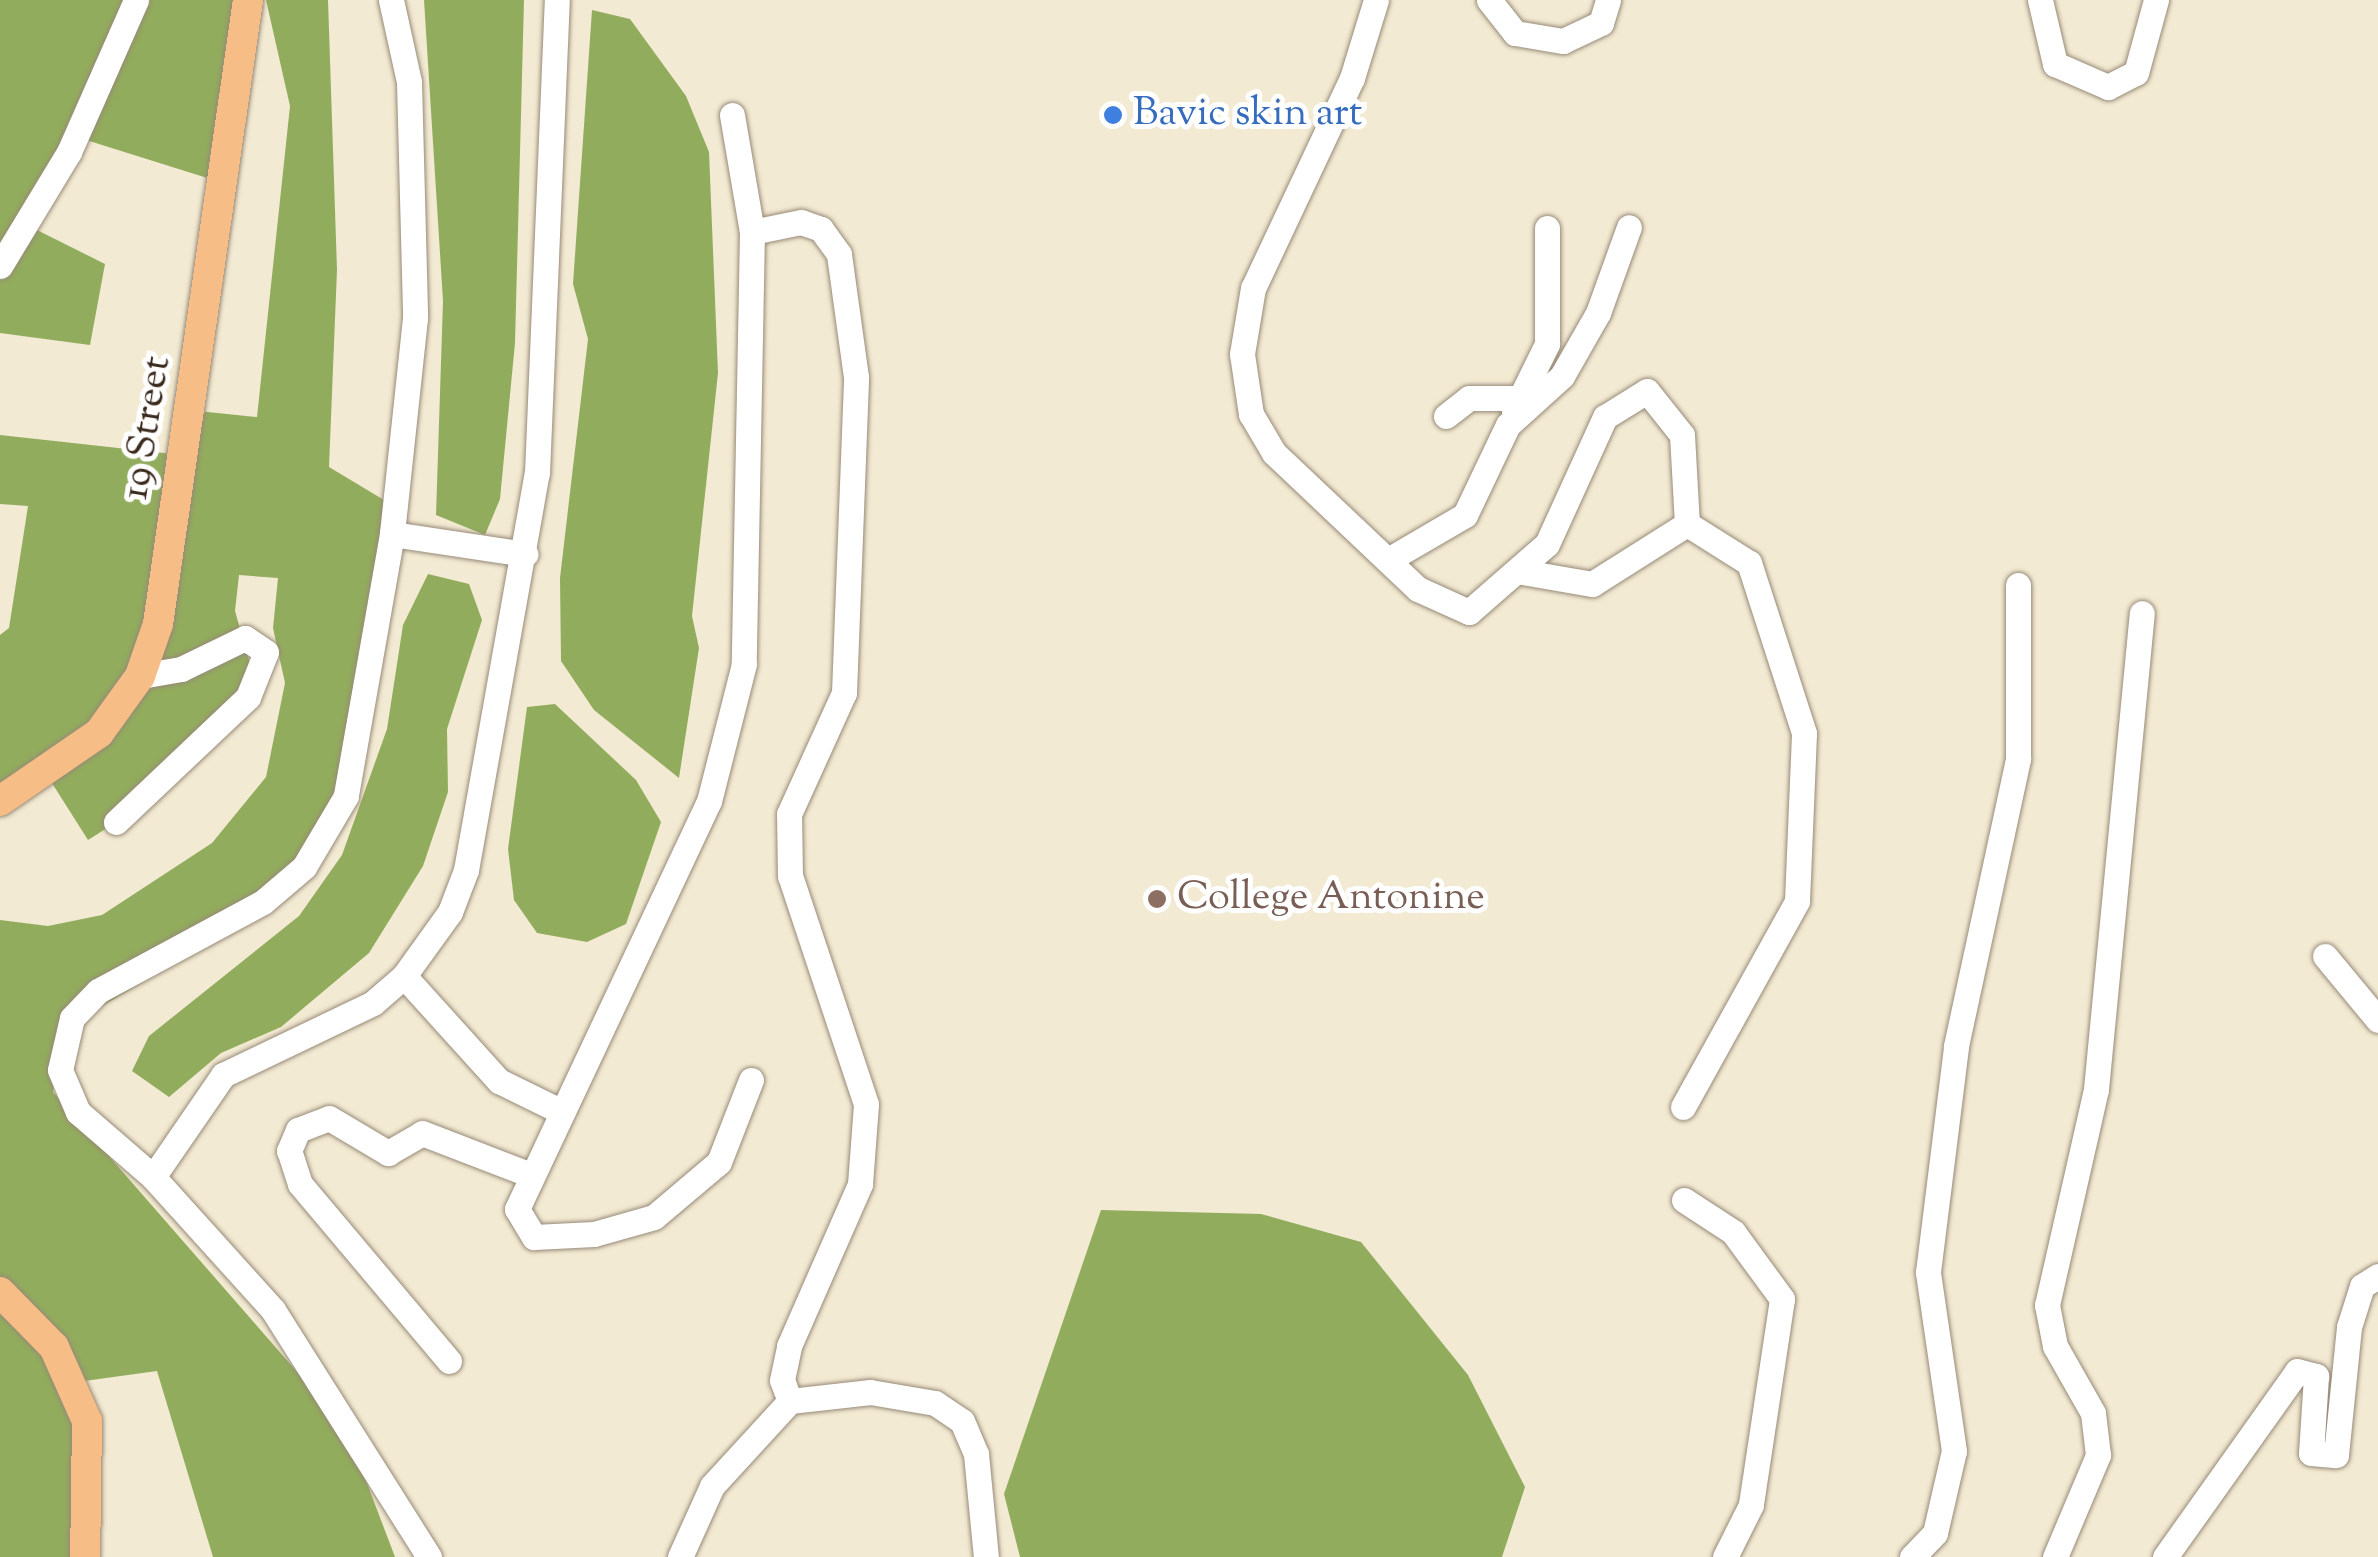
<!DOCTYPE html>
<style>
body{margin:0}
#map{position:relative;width:2378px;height:1557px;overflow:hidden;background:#f3ead3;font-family:"Sorts Mill Goudy",serif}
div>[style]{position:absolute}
.forest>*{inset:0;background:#92ac5d}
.roads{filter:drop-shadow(0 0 2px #978a78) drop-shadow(0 0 2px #978a78)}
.minor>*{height:25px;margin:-12.5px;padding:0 12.5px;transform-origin:12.5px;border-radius:12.5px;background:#fff}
.major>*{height:30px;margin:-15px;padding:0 15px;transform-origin:15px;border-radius:15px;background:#f6be86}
.dots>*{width:28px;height:28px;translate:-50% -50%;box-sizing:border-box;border:5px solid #fff;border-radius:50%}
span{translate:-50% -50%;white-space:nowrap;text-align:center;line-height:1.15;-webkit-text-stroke:10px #fff;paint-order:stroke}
.shop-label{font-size:40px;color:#366cbe}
.left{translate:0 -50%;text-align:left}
.street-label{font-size:40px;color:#3b2a1e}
.education-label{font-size:40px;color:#785e54}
</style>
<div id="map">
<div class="forest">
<i style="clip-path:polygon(0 0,246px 0,220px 182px,83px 139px,37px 230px,105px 264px,90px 345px,0 333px)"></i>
<i style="clip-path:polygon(266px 0,328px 0,337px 270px,329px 467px,389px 503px,329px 825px,236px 927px,60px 1031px,53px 1092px,346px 1428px,395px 1557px,213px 1557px,157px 1371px,77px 1382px,78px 1557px,0 1557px,0 920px,48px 926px,102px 915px,212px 843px,266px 777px,285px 683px,273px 628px,278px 578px,239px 575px,235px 611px,253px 675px,115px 823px,88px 840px,50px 780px,0 812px,0 635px,9px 628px,28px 506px,0 504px,0 435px,182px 455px,188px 410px,257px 417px,290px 106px)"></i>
<i style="clip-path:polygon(424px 0,524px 0,515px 343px,500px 499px,485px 535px,436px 515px,443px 301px)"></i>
<i style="clip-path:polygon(592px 10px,630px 19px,686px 96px,709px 152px,718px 373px,692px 616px,699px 648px,679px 778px,594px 710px,561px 661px,560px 578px,588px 339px,573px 284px)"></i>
<i style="clip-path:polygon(428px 574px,469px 584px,482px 620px,447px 729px,448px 792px,423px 866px,369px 953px,281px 1027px,221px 1053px,169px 1097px,132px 1071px,149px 1036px,299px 916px,342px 855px,387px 729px,403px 625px)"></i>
<i style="clip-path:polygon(555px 704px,636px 780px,661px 822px,626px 924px,587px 942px,537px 933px,514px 900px,508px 849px,527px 707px)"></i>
<i style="clip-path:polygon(1101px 1210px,1261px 1214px,1361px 1242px,1468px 1375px,1525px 1487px,1502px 1557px,1020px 1557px,1004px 1494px)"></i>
</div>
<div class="roads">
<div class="minor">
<i style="left:391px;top:0;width:84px;rotate:77.6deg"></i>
<i style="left:409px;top:82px;width:236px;rotate:88.5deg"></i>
<i style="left:415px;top:318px;width:217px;rotate:96.1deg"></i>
<i style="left:392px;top:534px;width:266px;rotate:100deg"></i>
<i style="left:346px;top:796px;width:82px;rotate:120.6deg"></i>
<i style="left:304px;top:867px;width:54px;rotate:139.5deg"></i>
<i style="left:263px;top:902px;width:187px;rotate:151.7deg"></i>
<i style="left:98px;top:991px;width:37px;rotate:134deg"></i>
<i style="left:72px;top:1018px;width:53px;rotate:103deg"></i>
<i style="left:60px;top:1070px;width:46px;rotate:66.8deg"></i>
<i style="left:78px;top:1112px;width:99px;rotate:40.9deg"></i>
<i style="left:153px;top:1177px;width:179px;rotate:47.9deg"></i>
<i style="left:273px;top:1310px;width:292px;rotate:57.7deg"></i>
<i style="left:1376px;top:0;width:82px;rotate:107.1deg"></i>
<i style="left:1352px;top:78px;width:232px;rotate:115.2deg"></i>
<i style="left:1253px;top:288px;width:67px;rotate:99.5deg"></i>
<i style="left:1242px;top:354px;width:61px;rotate:81.5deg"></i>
<i style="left:1251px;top:414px;width:45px;rotate:59.5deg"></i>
<i style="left:1274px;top:453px;width:198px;rotate:43.4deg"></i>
<i style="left:1418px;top:589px;width:56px;rotate:24.3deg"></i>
<i style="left:1469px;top:612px;width:103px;rotate:-41.1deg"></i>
<i style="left:1547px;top:544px;width:140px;rotate:-65.5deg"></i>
<i style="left:1605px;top:417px;width:49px;rotate:-31.8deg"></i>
<i style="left:1647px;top:391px;width:56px;rotate:51.5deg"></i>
<i style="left:1682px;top:435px;width:89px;rotate:86.8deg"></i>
<i style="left:1687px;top:524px;width:112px;rotate:147.7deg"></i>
<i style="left:1592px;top:584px;width:70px;rotate:-170.1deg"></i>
<i style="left:1489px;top:0;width:42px;rotate:51.8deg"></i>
<i style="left:1515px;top:33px;width:49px;rotate:9.5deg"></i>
<i style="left:1563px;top:41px;width:42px;rotate:-25.3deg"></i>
<i style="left:1601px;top:23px;width:24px;rotate:-73deg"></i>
<i style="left:2040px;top:0;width:66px;rotate:76.8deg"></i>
<i style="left:2055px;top:64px;width:58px;rotate:23.5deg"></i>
<i style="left:2108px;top:87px;width:31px;rotate:-27deg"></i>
<i style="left:2136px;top:73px;width:76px;rotate:-74.7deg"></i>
<i style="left:732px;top:115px;width:119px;rotate:80.3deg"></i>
<i style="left:752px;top:232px;width:432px;rotate:91.1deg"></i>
<i style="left:744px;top:664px;width:141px;rotate:104.3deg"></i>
<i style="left:709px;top:801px;width:451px;rotate:115.2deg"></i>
<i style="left:517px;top:1209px;width:33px;rotate:59deg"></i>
<i style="left:534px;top:1237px;width:60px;rotate:-2.9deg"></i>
<i style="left:594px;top:1234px;width:62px;rotate:-15.8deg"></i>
<i style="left:654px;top:1217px;width:85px;rotate:-40.2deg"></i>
<i style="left:719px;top:1162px;width:88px;rotate:-68.7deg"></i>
<i style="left:0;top:266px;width:133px;rotate:-58.8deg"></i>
<i style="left:69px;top:152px;width:166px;rotate:-66.2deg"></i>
<i style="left:1514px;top:411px;width:75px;rotate:-63.8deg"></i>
<i style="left:1547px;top:344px;width:116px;rotate:-90deg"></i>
<i style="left:1446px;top:416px;width:29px;rotate:-38deg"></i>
<i style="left:1469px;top:398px;width:52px"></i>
<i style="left:392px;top:534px;width:135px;rotate:8.5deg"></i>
<i style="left:1388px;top:560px;width:89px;rotate:-30.3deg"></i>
<i style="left:1465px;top:515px;width:100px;rotate:-64.5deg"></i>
<i style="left:1508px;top:425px;width:73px;rotate:-42.2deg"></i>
<i style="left:1562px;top:376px;width:73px;rotate:-60.3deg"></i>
<i style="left:1598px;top:313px;width:91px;rotate:-70.2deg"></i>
<i style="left:116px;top:822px;width:182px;rotate:-43.4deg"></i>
<i style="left:248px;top:697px;width:48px;rotate:-68.2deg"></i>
<i style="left:266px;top:652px;width:25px;rotate:-146deg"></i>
<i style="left:245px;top:638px;width:71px;rotate:154.2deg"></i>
<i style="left:181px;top:669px;width:42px;rotate:170.3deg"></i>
<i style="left:2325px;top:956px;width:83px;rotate:50.4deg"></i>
<i style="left:404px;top:976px;width:142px;rotate:47.9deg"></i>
<i style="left:499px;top:1081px;width:68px;rotate:26.2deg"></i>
<i style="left:1683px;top:1107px;width:235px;rotate:-61deg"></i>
<i style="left:1797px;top:901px;width:168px;rotate:-87.6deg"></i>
<i style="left:1804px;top:733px;width:179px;rotate:-107.9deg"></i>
<i style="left:1749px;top:563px;width:73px;rotate:-147.8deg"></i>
<i style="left:153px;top:1177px;width:124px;rotate:-55.5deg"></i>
<i style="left:223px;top:1075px;width:166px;rotate:-25.6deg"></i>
<i style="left:373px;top:1003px;width:41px;rotate:-41.1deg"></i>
<i style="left:404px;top:976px;width:79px;rotate:-54.3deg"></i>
<i style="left:450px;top:912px;width:45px;rotate:-69.1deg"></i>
<i style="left:466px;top:870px;width:403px;rotate:-79.9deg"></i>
<i style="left:537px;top:473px;width:473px;rotate:-87.6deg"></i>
<i style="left:1684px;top:1200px;width:59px;rotate:33.1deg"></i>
<i style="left:1733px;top:1232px;width:83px;rotate:53.8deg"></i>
<i style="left:1782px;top:1299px;width:208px;rotate:98.6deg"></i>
<i style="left:1751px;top:1505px;width:58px;rotate:116.6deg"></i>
<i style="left:449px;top:1361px;width:231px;rotate:-130.1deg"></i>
<i style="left:300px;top:1184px;width:35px;rotate:-108deg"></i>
<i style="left:289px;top:1151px;width:23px;rotate:-67deg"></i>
<i style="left:298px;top:1130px;width:33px;rotate:-21deg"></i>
<i style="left:329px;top:1118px;width:69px;rotate:30.7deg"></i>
<i style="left:388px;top:1153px;width:39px;rotate:-30deg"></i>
<i style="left:422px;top:1133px;width:117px;rotate:21.1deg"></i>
<i style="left:790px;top:1401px;width:81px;rotate:-6.4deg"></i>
<i style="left:870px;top:1392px;width:66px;rotate:9.6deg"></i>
<i style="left:935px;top:1403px;width:32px;rotate:34deg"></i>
<i style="left:962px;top:1421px;width:36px;rotate:67deg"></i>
<i style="left:976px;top:1454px;width:103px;rotate:84.5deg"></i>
<i style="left:680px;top:1557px;width:78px;rotate:-65.7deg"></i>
<i style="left:712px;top:1486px;width:115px;rotate:-47.5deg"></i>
<i style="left:790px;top:1401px;width:22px;rotate:-111deg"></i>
<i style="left:782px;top:1380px;width:35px;rotate:-78deg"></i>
<i style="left:789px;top:1346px;width:177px;rotate:-66.3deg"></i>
<i style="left:860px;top:1184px;width:80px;rotate:-85.7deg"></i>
<i style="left:866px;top:1104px;width:240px;rotate:-108.4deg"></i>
<i style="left:790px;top:876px;width:62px;rotate:-90.9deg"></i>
<i style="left:789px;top:814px;width:133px;rotate:-65.6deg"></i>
<i style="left:844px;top:693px;width:316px;rotate:-87.8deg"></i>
<i style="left:856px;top:377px;width:124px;rotate:-97.9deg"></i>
<i style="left:839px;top:254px;width:31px;rotate:-126deg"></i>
<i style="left:821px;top:229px;width:21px;rotate:-161deg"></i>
<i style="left:801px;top:222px;width:50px;rotate:168.5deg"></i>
<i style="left:1912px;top:1557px;width:33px;rotate:-46deg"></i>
<i style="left:1935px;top:1533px;width:84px;rotate:-77deg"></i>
<i style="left:1954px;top:1451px;width:181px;rotate:-98.3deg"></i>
<i style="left:1928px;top:1272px;width:228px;rotate:-82.9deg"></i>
<i style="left:1956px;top:1046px;width:294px;rotate:-77.8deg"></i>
<i style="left:2018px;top:759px;width:174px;rotate:-90deg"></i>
<i style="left:2055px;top:1557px;width:111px;rotate:-67.1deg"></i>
<i style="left:2098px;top:1455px;width:42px;rotate:-96.8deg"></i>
<i style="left:2093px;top:1413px;width:77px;rotate:-119.6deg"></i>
<i style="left:2055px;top:1346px;width:42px;rotate:-101deg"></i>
<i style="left:2047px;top:1305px;width:221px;rotate:-77.2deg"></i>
<i style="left:2096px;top:1089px;width:478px;rotate:-84.5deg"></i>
<i style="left:2165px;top:1557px;width:228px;rotate:-54.6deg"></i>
<i style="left:2297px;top:1371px;width:20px;rotate:15deg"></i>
<i style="left:2316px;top:1376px;width:77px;rotate:93.7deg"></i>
<i style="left:2311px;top:1453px;width:25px;rotate:5deg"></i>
<i style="left:2336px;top:1455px;width:129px;rotate:-84.2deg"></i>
<i style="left:2349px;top:1327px;width:43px;rotate:-72.4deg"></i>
<i style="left:2362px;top:1286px;width:19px;rotate:-32deg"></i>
</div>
<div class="major">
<i style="left:0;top:801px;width:120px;rotate:-34.5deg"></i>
<i style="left:99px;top:733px;width:70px;rotate:-54.3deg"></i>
<i style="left:140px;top:676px;width:55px;rotate:-70.9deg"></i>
<i style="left:158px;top:624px;width:630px;rotate:-81.79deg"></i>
<i style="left:0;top:1292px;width:77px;rotate:45.5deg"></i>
<i style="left:54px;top:1347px;width:81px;rotate:66deg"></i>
<i style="left:87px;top:1421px;width:136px;rotate:90.8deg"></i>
</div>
</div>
<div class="dots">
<i style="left:1113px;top:115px;background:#3f7fe0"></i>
<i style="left:1157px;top:899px;background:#8d6e63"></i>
</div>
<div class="shop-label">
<span class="left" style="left:1133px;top:115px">Bavic skin art</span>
</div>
<div class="street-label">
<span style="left:148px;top:428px;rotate:-81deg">19 Street</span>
</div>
<div class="education-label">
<span class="left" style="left:1177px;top:899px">College Antonine</span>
</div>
</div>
